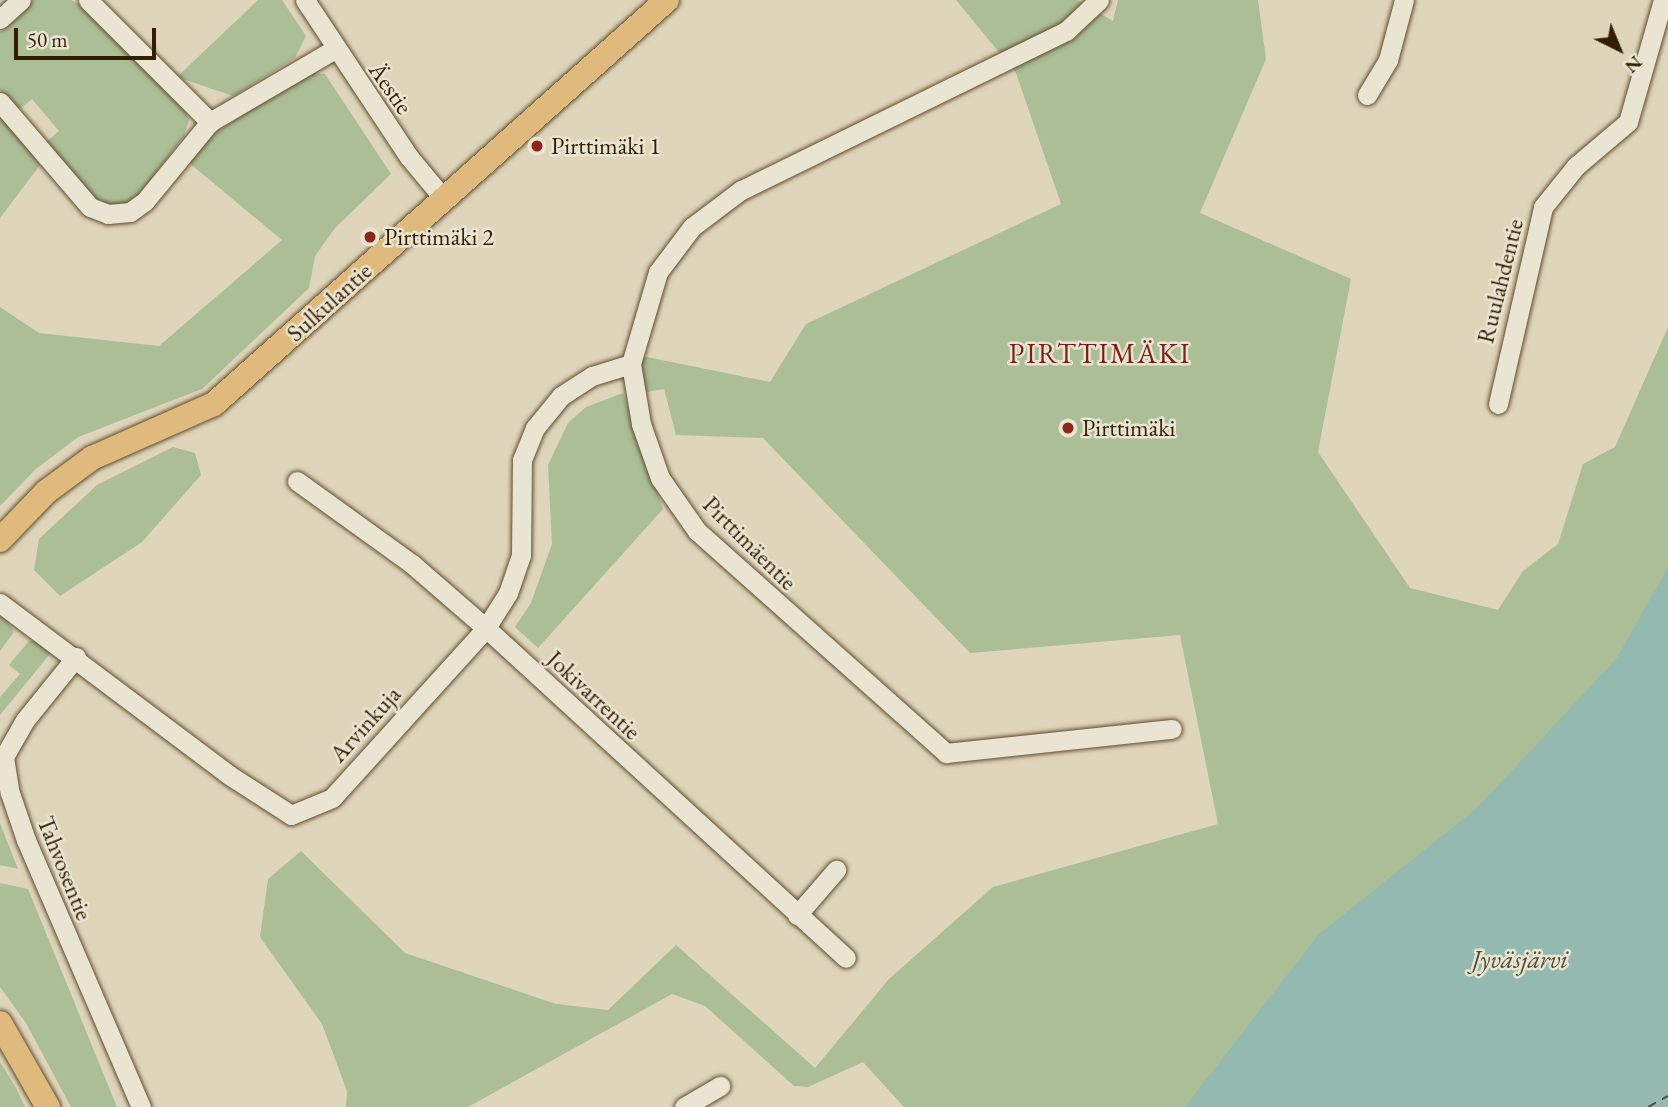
<!DOCTYPE html>
<meta charset="utf-8">
<style>
body{margin:0}
#map{position:relative;width:1668px;height:1107px;overflow:hidden;background:#dfd5ba;font-family:"EB Garamond",serif}
div>[style]{position:absolute}
.green>*{inset:0;background:#abbe95}
.water>*{inset:0;background:#93b9b0}
.ferry>*{height:2px;margin-top:-1px;transform-origin:0;background:repeating-linear-gradient(90deg,#504c35 0 9px,transparent 0 16px)}
.roads{filter:drop-shadow(0 0 2px #5f4c2e) drop-shadow(0 0 2px #5f4c2e)}
.minor>*{height:19px;margin:-9.5px;padding:0 9.5px;transform-origin:9.5px;border-radius:9.5px;background:#eae4d2}
.major>*{height:24px;margin:-12px;padding:0 12px;transform-origin:12px;border-radius:12px;background:#e0ba7d}
.dots>*{width:19px;height:19px;translate:-50% -50%;box-sizing:border-box;border:4px solid #eae4d2;border-radius:50%}
span{translate:-50% -50%;white-space:nowrap;text-align:center;line-height:1.15;-webkit-text-stroke:5px #eae4d2;paint-order:stroke}
.street-label{font-size:24px;color:#341e00}
.poi-label{font-size:24px;color:#341e00}
.left{translate:0 -50%;text-align:left}
.water-label{font-size:26px;color:#504c35;font-style:italic}
.quarter-label{font-size:28px;color:#7a1f14;letter-spacing:2px}
.north{position:absolute;left:1584px;top:14px;width:70px;height:70px;-webkit-text-stroke:5px #eae4d2;paint-order:stroke;rotate:137deg;font-size:19px;font-weight:700;line-height:28px;text-align:center;color:#341e00}
.north::after{content:'';display:block;margin:auto;width:24px;height:32px;background:#341e00;clip-path:polygon(50% 0,100% 100%,50% 72%,0 100%)}
.scale{position:absolute;left:14px;top:28px;width:142px;height:32px;box-sizing:border-box;border:4px solid #341e00;border-top:0;padding-left:9px;font-size:21px;line-height:24px;white-space:nowrap;color:#341e00;-webkit-text-stroke:5px #eae4d2;paint-order:stroke}
</style>
<div id="map">
<div class="green">
<i style="clip-path:polygon(33px 0,71px 0,86px 8px,183px 106px,189px 120px,184px 136px,138px 196px,125px 205px,107px 205px,94px 198px,45px 143px,59px 131px,32px 99px,17px 111px,0 90px,0 32px)"></i>
<i style="clip-path:polygon(258px 0,282px 0,306px 36px,295px 58px,233px 96px,177px 77px)"></i>
<i style="clip-path:polygon(956px 0,1077px 0,1113px 21px,1118px 0,1258px 0,1266px 59px,1200px 213px,1351px 279px,1318px 452px,1410px 588px,1498px 610px,1523px 571px,1558px 544px,1583px 464px,1615px 447px,1668px 327px,1668px 716px,1365px 1107px,904px 1107px,863px 1062px,808px 1087px,794px 1086px,705px 1006px,672px 994px,468px 1107px,346px 1107px,347px 1091px,322px 1024px,260px 937px,268px 879px,301px 851px,405px 953px,556px 1004px,608px 1010px,676px 945px,815px 1068px,889px 979px,993px 887px,1218px 824px,1180px 635px,970px 653px,763px 438px,676px 435px,664px 389px,640px 393px,637px 355px,770px 382px,806px 324px,1061px 204px,1016px 73px)"></i>
<i style="clip-path:polygon(309px 73px,325px 74px,391px 174px,335px 228px,315px 256px,309px 288px,202px 389px,78px 437px,36px 469px,0 506px,0 307px,39px 333px,159px 346px,282px 240px,187px 161px,201px 142px)"></i>
<i style="clip-path:polygon(3px 116px,40px 165px,0 218px,0 118px)"></i>
<i style="clip-path:polygon(623px 393px,663px 509px,538px 648px,515px 627px,531px 603px,552px 544px,548px 465px,568px 423px,586px 407px)"></i>
<i style="clip-path:polygon(173px 447px,195px 453px,201px 475px,142px 542px,60px 596px,34px 570px,39px 539px,97px 485px)"></i>
<i style="clip-path:polygon(0 610px,14px 632px,0 651px)"></i>
<i style="clip-path:polygon(40px 640px,48px 645px,50px 654px,0 715px,0 697px,20px 674px,9px 665px,29px 641px)"></i>
<i style="clip-path:polygon(0 823px,18px 869px,0 865px)"></i>
<i style="clip-path:polygon(0 883px,28px 889px,117px 1107px,71px 1107px,26px 1023px,0 987px)"></i>
<i style="clip-path:polygon(0 1062px,16px 1088px,25px 1107px,0 1107px)"></i>
</div>
<div class="water">
<i style="clip-path:polygon(1668px 567px,1668px 1107px,1185px 1107px,1319px 934px,1477px 808px,1617px 658px)"></i>
</div>
<div class="ferry">
<i style="left:1648px;top:1107px;width:23px;rotate:-29deg"></i>
</div>
<div class="roads">
<div class="minor">
<i style="left:88px;top:0;width:173px;rotate:45deg"></i>
<i style="left:305px;top:0;width:188px;rotate:56.5deg"></i>
<i style="left:409px;top:157px;width:55px;rotate:50.2deg"></i>
<i style="left:1099px;top:0;width:45px;rotate:136.8deg"></i>
<i style="left:1066px;top:31px;width:362px;rotate:153.9deg"></i>
<i style="left:741px;top:190px;width:61px;rotate:142.9deg"></i>
<i style="left:692px;top:227px;width:56px;rotate:127.1deg"></i>
<i style="left:658px;top:272px;width:96px;rotate:106.4deg"></i>
<i style="left:631px;top:364px;width:61px;rotate:80.5deg"></i>
<i style="left:641px;top:424px;width:57px;rotate:70.6deg"></i>
<i style="left:660px;top:478px;width:65px;rotate:55.1deg"></i>
<i style="left:697px;top:531px;width:334px;rotate:41.7deg"></i>
<i style="left:946px;top:753px;width:227px;rotate:-6.1deg"></i>
<i style="left:0;top:19px;width:28px;rotate:-42deg"></i>
<i style="left:1367px;top:95px;width:41px;rotate:-59deg"></i>
<i style="left:1388px;top:60px;width:62px;rotate:-75.1deg"></i>
<i style="left:0;top:102px;width:138px;rotate:49.4deg"></i>
<i style="left:90px;top:207px;width:19px;rotate:21deg"></i>
<i style="left:108px;top:214px;width:22px;rotate:-5deg"></i>
<i style="left:130px;top:212px;width:19px;rotate:-36deg"></i>
<i style="left:145px;top:201px;width:102px;rotate:-50.6deg"></i>
<i style="left:210px;top:122px;width:145px;rotate:-30.3deg"></i>
<i style="left:1498px;top:404px;width:202px;rotate:-77.1deg"></i>
<i style="left:1543px;top:207px;width:53px;rotate:-51.2deg"></i>
<i style="left:1576px;top:166px;width:68px;rotate:-40.2deg"></i>
<i style="left:1628px;top:122px;width:127px;rotate:-74deg"></i>
<i style="left:297px;top:481px;width:142px;rotate:35.8deg"></i>
<i style="left:412px;top:564px;width:98px;rotate:40.9deg"></i>
<i style="left:486px;top:628px;width:488px;rotate:42.5deg"></i>
<i style="left:0;top:603px;width:286px;rotate:36.9deg"></i>
<i style="left:229px;top:775px;width:74px;rotate:32.8deg"></i>
<i style="left:291px;top:815px;width:44px;rotate:-22.5deg"></i>
<i style="left:332px;top:798px;width:229px;rotate:-47.8deg"></i>
<i style="left:486px;top:628px;width:41px;rotate:-57.8deg"></i>
<i style="left:508px;top:593px;width:39px;rotate:-71deg"></i>
<i style="left:521px;top:556px;width:96px;rotate:-89.4deg"></i>
<i style="left:522px;top:460px;width:35px;rotate:-68deg"></i>
<i style="left:535px;top:428px;width:41px;rotate:-50.9deg"></i>
<i style="left:561px;top:396px;width:37px;rotate:-33deg"></i>
<i style="left:592px;top:376px;width:41px;rotate:-17.1deg"></i>
<i style="left:76px;top:657px;width:81px;rotate:129deg"></i>
<i style="left:25px;top:720px;width:43px;rotate:119.6deg"></i>
<i style="left:4px;top:757px;width:36px;rotate:81deg"></i>
<i style="left:10px;top:793px;width:50px;rotate:71.2deg"></i>
<i style="left:26px;top:840px;width:291px;rotate:66.7deg"></i>
<i style="left:797px;top:915px;width:60px;rotate:-49.1deg"></i>
<i style="left:684px;top:1107px;width:42px;rotate:-30.3deg"></i>
</div>
<div class="major">
<i style="left:0;top:540px;width:66px;rotate:-46.2deg"></i>
<i style="left:46px;top:492px;width:57px;rotate:-36.5deg"></i>
<i style="left:92px;top:458px;width:133px;rotate:-23.9deg"></i>
<i style="left:214px;top:404px;width:607px;rotate:-41.73deg"></i>
<i style="left:0;top:1023px;width:97px;rotate:60.3deg"></i>
</div>
</div>
<div class="dots">
<i style="left:537px;top:146px;background:#8f2418"></i>
<i style="left:370px;top:237px;background:#8f2418"></i>
<i style="left:1068px;top:428px;background:#8f2418"></i>
</div>
<div class="street-label">
<span style="left:391px;top:88px;rotate:55deg">Äestie</span>
<span style="left:1500px;top:281px;rotate:-76deg">Ruulahdentie</span>
<span style="left:329px;top:302px;rotate:-42deg">Sulkulantie</span>
<span style="left:750px;top:543px;rotate:45deg">Pirttimäentie</span>
<span style="left:594px;top:695px;rotate:43deg">Jokivarrentie</span>
<span style="left:365px;top:724px;rotate:-48deg">Arvinkuja</span>
<span style="left:65px;top:868px;rotate:68deg">Tahvosentie</span>
</div>
<div class="poi-label">
<span class="left" style="left:551px;top:146px">Pirttimäki 1</span>
<span class="left" style="left:384px;top:237px">Pirttimäki 2</span>
<span class="left" style="left:1082px;top:428px">Pirttimäki</span>
</div>
<div class="water-label">
<span style="left:1520px;top:960px">Jyväsjärvi</span>
</div>
<div class="quarter-label">
<span style="left:1100px;top:353px">PIRTTIMÄKI</span>
</div>
<div class="north">N</div>
<div class="scale">50 m</div>
</div>
